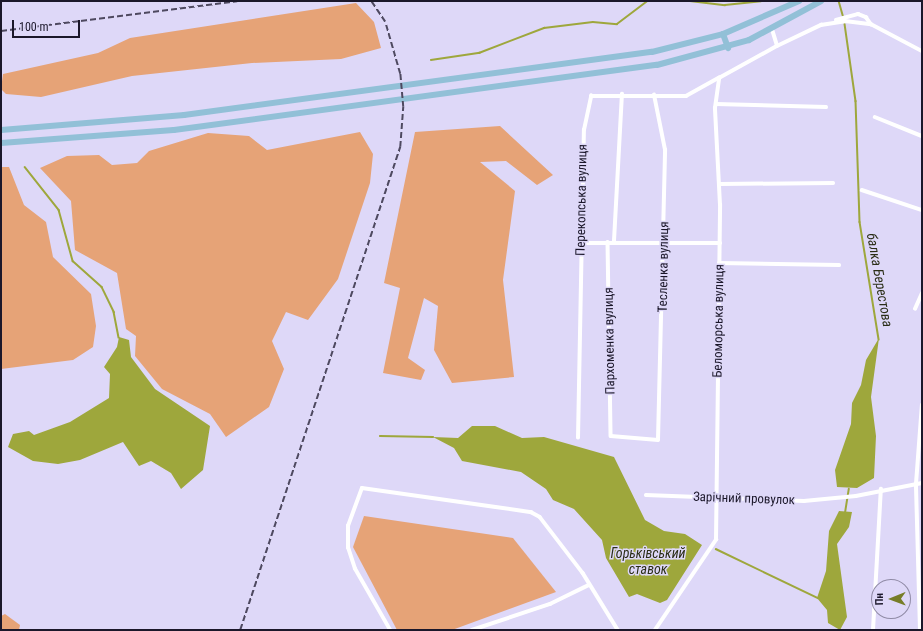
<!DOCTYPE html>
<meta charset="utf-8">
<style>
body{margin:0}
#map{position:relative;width:923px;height:631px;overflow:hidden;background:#ded8f8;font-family:"Roboto Condensed",sans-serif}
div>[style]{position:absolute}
.green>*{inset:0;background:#e6a377}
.water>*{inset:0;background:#9ea73c}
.stream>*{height:1.5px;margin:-0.75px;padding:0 0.75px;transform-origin:0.75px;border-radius:0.75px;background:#9ea73c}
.minor>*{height:3.5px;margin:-1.75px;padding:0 1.75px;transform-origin:1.75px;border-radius:1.75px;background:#fff}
.primary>*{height:6px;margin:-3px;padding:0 3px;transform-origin:3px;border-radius:3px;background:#92c0d7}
.rail>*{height:1.5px;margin-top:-0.75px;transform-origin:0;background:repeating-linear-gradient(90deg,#4e4960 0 6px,transparent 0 9px)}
span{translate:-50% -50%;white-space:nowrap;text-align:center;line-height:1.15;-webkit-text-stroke:3px #ded8f8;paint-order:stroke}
.street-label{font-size:13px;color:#1b172a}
.water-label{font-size:14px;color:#2b2e17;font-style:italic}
.frame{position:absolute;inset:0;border:2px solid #1b172a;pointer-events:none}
.north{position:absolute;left:871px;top:579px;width:40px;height:40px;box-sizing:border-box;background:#ded8f8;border:1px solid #908ba6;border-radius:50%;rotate:269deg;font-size:11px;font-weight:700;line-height:16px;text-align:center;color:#1b172a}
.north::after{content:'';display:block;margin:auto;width:14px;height:18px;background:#777d28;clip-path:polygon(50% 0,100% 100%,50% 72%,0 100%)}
.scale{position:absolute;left:12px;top:20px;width:68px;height:18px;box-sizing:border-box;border:2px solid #1b172a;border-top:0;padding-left:5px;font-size:12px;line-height:14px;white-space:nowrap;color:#1b172a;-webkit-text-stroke:3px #ded8f8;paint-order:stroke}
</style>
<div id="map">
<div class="green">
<i style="clip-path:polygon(356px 3px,374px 22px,381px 48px,341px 59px,252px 63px,132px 76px,41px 97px,6px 94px,1px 89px,3px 74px,98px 53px,130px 38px)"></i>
<i style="clip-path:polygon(500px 126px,553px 175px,537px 185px,506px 161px,480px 162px,515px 191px,503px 280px,514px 377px,452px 383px,434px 350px,438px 306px,424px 298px,408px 358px,425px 370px,421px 380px,383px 373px,400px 288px,384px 283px,415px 132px)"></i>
<i style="clip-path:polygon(360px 132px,373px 154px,370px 183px,338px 279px,308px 320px,286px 312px,272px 341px,284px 369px,269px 407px,226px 437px,210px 414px,162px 389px,135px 356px,136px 336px,126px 329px,117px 273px,75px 250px,71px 201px,40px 168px,67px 156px,99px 155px,112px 165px,137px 163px,149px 151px,208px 133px,249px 136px,267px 150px)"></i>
<i style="clip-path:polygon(1px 167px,9px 167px,24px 205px,46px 222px,53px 257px,91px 294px,96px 326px,93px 347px,73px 360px,1px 369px)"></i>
<i style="clip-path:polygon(364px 516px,513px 538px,556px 592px,452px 630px,397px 630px,353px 547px)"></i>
<i style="clip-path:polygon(5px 614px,20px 625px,19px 630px,1px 630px,1px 616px)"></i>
</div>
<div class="water">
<i style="clip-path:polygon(119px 337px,129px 340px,131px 357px,155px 389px,210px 426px,203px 470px,181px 489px,171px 473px,151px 461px,139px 466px,123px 442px,80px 460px,58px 464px,33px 461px,8px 447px,13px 434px,29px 431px,34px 435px,70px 422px,109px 398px,110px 374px,104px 367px,117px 347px)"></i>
<i style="clip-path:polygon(879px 338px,871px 397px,876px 436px,874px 478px,857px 488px,837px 487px,835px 470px,851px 424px,852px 403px,861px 385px,866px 360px)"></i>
<i style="clip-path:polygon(472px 426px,495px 426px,522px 438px,544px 437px,614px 457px,645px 520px,664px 531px,685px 534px,702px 545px,667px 600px,660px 603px,637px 594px,629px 597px,606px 558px,602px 540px,574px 509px,553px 500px,546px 489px,521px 472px,462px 461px,454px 448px,433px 437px,458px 438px)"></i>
<i style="clip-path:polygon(839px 511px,852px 512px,849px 527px,837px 544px,847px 617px,840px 630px,828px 623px,827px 610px,817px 598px,826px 571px,829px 531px)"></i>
</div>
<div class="stream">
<i style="left:690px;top:1px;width:35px;rotate:7deg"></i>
<i style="left:725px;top:5px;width:36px;rotate:-6deg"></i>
<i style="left:839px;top:1px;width:15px;rotate:74deg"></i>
<i style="left:845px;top:24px;width:78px;rotate:81.9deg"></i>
<i style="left:856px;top:101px;width:121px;rotate:88.1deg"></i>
<i style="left:860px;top:222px;width:119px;rotate:80.8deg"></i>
<i style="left:431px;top:60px;width:49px;rotate:-8.3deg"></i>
<i style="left:479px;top:53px;width:70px;rotate:-21deg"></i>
<i style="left:544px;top:28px;width:49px;rotate:-7deg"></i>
<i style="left:593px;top:22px;width:24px;rotate:5deg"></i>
<i style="left:617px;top:24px;width:38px;rotate:-37deg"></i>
<i style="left:25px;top:167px;width:55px;rotate:51.7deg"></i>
<i style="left:59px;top:210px;width:53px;rotate:74.6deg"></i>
<i style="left:73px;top:261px;width:39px;rotate:42deg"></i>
<i style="left:102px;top:287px;width:28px;rotate:64deg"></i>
<i style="left:114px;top:312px;width:26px;rotate:79deg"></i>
<i style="left:380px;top:436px;width:53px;rotate:1.1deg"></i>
<i style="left:845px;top:513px;width:24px;rotate:-81deg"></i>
<i style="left:716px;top:549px;width:113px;rotate:25.7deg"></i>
</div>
<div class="minor">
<i style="left:836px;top:20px;width:23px;rotate:-15deg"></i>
<i style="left:858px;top:14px;width:9px;rotate:21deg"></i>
<i style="left:866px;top:17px;width:9px;rotate:54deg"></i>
<i style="left:777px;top:46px;width:49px;rotate:-25.5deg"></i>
<i style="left:821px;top:25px;width:24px;rotate:-9deg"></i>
<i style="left:845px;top:21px;width:26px;rotate:7deg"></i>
<i style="left:871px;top:24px;width:58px;rotate:27.9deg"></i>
<i style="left:716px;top:104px;width:110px;rotate:1.6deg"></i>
<i style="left:875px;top:117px;width:51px;rotate:22deg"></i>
<i style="left:720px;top:184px;width:113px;rotate:-0.5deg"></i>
<i style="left:862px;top:190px;width:63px;rotate:18.4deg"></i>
<i style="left:614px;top:241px;width:147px;rotate:-86.9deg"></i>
<i style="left:608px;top:242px;width:194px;rotate:89.1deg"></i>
<i style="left:611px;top:436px;width:47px;rotate:4.9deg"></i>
<i style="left:658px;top:440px;width:290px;rotate:-88.6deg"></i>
<i style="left:665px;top:150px;width:56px;rotate:-101.3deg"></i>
<i style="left:580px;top:243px;width:140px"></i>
<i style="left:719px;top:263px;width:120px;rotate:1deg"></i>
<i style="left:915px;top:309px;width:17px;rotate:-66deg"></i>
<i style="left:578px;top:438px;width:308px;rotate:-88.9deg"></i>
<i style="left:584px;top:130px;width:35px;rotate:-78deg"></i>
<i style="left:591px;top:96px;width:95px"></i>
<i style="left:686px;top:96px;width:38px;rotate:-29deg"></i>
<i style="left:646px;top:495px;width:158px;rotate:2.2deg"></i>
<i style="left:804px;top:501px;width:52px;rotate:-5.5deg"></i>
<i style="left:856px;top:496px;width:67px;rotate:-11.1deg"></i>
<i style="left:390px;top:630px;width:70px;rotate:-119.8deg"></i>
<i style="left:355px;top:569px;width:22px;rotate:-108deg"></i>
<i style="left:348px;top:548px;width:22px;rotate:-90deg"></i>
<i style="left:348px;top:526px;width:40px;rotate:-69.8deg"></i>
<i style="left:362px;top:488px;width:171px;rotate:8.1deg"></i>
<i style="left:531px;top:512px;width:10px;rotate:29deg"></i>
<i style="left:540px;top:517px;width:71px;rotate:52.5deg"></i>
<i style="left:583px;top:573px;width:67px;rotate:58.4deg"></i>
<i style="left:472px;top:630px;width:82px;rotate:-18.4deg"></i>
<i style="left:550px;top:604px;width:43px;rotate:-26deg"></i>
<i style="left:655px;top:630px;width:109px;rotate:-55.9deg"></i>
<i style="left:716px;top:540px;width:335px;rotate:-89.3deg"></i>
<i style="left:720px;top:205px;width:97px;rotate:-93deg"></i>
<i style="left:715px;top:108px;width:30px;rotate:-82deg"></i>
<i style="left:719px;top:78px;width:66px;rotate:-28.9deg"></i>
<i style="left:777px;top:46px;width:17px;rotate:-107deg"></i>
<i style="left:873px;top:630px;width:141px;rotate:-86.8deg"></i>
<i style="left:920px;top:630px;width:146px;rotate:-91.6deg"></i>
<i style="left:916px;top:484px;width:79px;rotate:-85.7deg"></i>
</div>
<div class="primary">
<i style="left:723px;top:34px;width:15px;rotate:70deg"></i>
<i style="left:1px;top:130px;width:184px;rotate:-4.7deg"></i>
<i style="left:184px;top:115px;width:472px;rotate:-7.7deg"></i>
<i style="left:652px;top:52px;width:73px;rotate:-14.2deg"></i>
<i style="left:723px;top:34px;width:83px;rotate:-23.5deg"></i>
<i style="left:1px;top:143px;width:173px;rotate:-4.3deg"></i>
<i style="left:174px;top:130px;width:487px;rotate:-7.7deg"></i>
<i style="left:657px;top:65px;width:95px;rotate:-15.2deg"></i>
<i style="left:749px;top:40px;width:82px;rotate:-28.4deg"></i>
</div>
<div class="rail">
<i style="left:1px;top:31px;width:238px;rotate:-7.2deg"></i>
<i style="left:240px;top:630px;width:509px;rotate:-71.67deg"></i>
<i style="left:400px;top:147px;width:40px;rotate:-85.7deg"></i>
<i style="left:403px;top:107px;width:33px;rotate:-95deg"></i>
<i style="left:400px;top:74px;width:54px;rotate:-106.1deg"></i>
<i style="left:385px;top:22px;width:25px;rotate:-124deg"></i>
</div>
<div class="street-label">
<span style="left:582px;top:200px;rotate:-89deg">Перекопська вулиця</span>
<span style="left:664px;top:267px;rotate:-89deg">Тесленка вулиця</span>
<span style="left:719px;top:321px;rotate:-89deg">Беломорська вулиця</span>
<span style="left:610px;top:341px;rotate:-91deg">Пархоменка вулиця</span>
<span style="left:744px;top:499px;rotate:2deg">Зарічний провулок</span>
</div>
<div class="water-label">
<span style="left:880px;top:280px;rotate:80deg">балка Берестова</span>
<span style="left:648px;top:561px">Горьківський<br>ставок</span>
</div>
<div class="frame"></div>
<div class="north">Пн</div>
<div class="scale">100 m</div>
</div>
